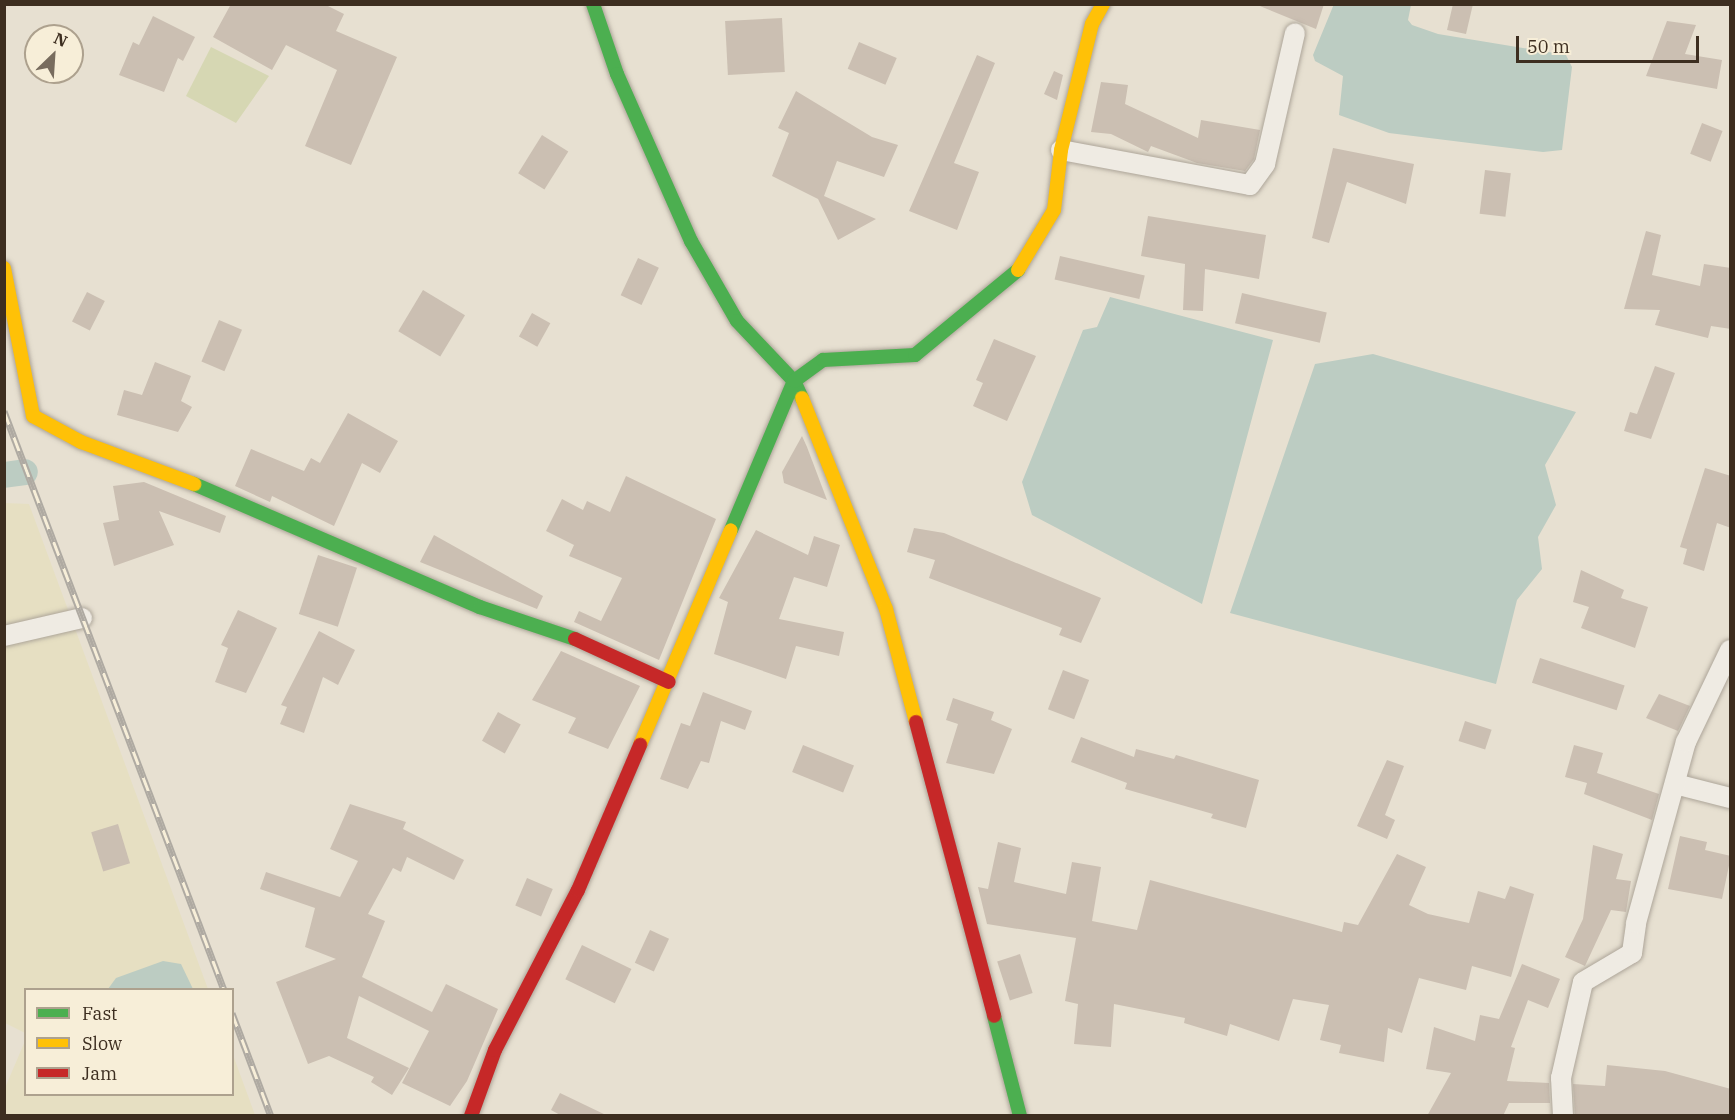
<!DOCTYPE html>
<style>
body{margin:0}
#map{position:relative;width:1735px;height:1120px;overflow:hidden;background:#e7e0d1;font-family:"IBM Plex Serif",serif}
div>[style]{position:absolute}
.farmland>*{inset:0;background:#e6dfc2}
.green>*{inset:0;background:#d6d7b3}
.water>*{inset:0;background:#bcccc2}
.canal>*{height:26px;margin:-13px;padding:0 13px;transform-origin:13px;border-radius:13px;background:#bcccc2}
.building>*{inset:0;background:#cbbfb2;transform-origin:0 0}
.roads{filter:drop-shadow(0 0 2px #ada599) drop-shadow(0 0 2px #ada599)}
.street>*{height:20px;margin:-10px;padding:0 10px;transform-origin:10px;border-radius:10px;background:#efebe3}
.fast>*{height:14px;margin:-7px;padding:0 7px;transform-origin:7px;border-radius:7px;background:#4caf50}
.slow>*{height:14px;margin:-7px;padding:0 7px;transform-origin:7px;border-radius:7px;background:#ffc107}
.jam>*{height:14px;margin:-7px;padding:0 7px;transform-origin:7px;border-radius:7px;background:#c62828}
.rail>*{height:7px;margin-top:-3.5px;transform-origin:0;background:repeating-linear-gradient(90deg,#f7eed8 0 14px,#afaaa2 0 28px);box-sizing:border-box;border-block:2px solid #afaaa2}
span{translate:-50% -50%;white-space:nowrap;text-align:center;line-height:1.15;-webkit-text-stroke:4.5px #f7eed8;paint-order:stroke}
.frame{position:absolute;inset:0;border:6px solid #3d2e20;pointer-events:none}
.legend{position:absolute;left:24px;top:988px;width:210px;height:108px;box-sizing:border-box;background:#f7eed8;border:2px solid #ada18e;margin:0;padding:8px 10px;list-style:none;font-size:18px;color:#3d2e20}
.legend li{display:flex;align-items:center;gap:12px;height:30px}
.legend b{width:30px;border:2px solid #ada18e}
.north{position:absolute;left:24px;top:24px;width:60px;height:60px;box-sizing:border-box;background:#f7eed8;border:2px solid #ada18e;border-radius:50%;rotate:25deg;font-size:16px;font-weight:700;line-height:24px;text-align:center;color:#3d2e20}
.north::after{content:'';display:block;margin:auto;width:21px;height:27px;background:#786c5e;clip-path:polygon(50% 0,100% 100%,50% 72%,0 100%)}
.scale{position:absolute;left:1516px;top:36px;width:183px;height:27px;box-sizing:border-box;border:3px solid #3d2e20;border-top:0;padding-left:8px;font-size:18px;line-height:21px;white-space:nowrap;color:#3d2e20;-webkit-text-stroke:4px #f7eed8;paint-order:stroke}
</style>
<div id="map">
<div class="farmland">
<i style="clip-path:polygon(5px 503px,29px 504px,208px 989px,26px 990px,25px 1033px,5px 1023px)"></i>
<i style="clip-path:polygon(25px 1041px,26px 1094px,232px 1094px,233px 1055px,255px 1115px,5px 1115px,5px 1088px)"></i>
</div>
<div class="green">
<i style="clip-path:polygon(211px 47px,269px 76px,236px 123px,186px 96px)"></i>
</div>
<div class="water">
<i style="clip-path:polygon(1334px 4px,1411px 5px,1408px 20px,1412px 25px,1438px 34px,1566px 55px,1572px 67px,1562px 150px,1543px 152px,1389px 133px,1339px 115px,1343px 76px,1315px 61px,1313px 55px)"></i>
<i style="clip-path:polygon(1110px 297px,1273px 340px,1202px 604px,1032px 515px,1022px 482px,1083px 330px,1097px 327px)"></i>
<i style="clip-path:polygon(1373px 354px,1576px 412px,1545px 465px,1556px 505px,1538px 537px,1542px 569px,1517px 600px,1496px 684px,1230px 613px,1315px 364px)"></i>
<i style="clip-path:polygon(163px 961px,181px 964px,193px 989px,108px 989px,116px 978px)"></i>
</div>
<div class="canal">
<i style="left:4px;top:475px;width:21px;rotate:-8deg"></i>
</div>
<div class="building">
<i style="clip-path:polygon(231px 4px,324px 4px,344px 14px,336px 31px,397px 57px,351px 165px,305px 146px,337px 70px,286px 45px,272px 70px,213px 37px)"></i>
<i style="clip-path:polygon(1255px 4px,1324px 4px,1316px 29px)"></i>
<i style="clip-path:polygon(1453px 4px,1473px 4px,1466px 34px,1447px 30px)"></i>
<i style="clip-path:polygon(153px 16px,195px 37px,183px 61px,178px 58px,164px 92px,119px 75px,133px 42px,139px 45px)"></i>
<i style="left:782px;top:18px;width:54px;height:57px;rotate:87deg"></i>
<i style="clip-path:polygon(1667px 21px,1696px 25px,1685px 54px,1722px 60px,1717px 89px,1646px 76px)"></i>
<i style="left:859px;top:42px;width:41px;height:29px;rotate:23deg"></i>
<i style="clip-path:polygon(977px 55px,995px 63px,954px 163px,979px 172px,957px 230px,909px 211px)"></i>
<i style="clip-path:polygon(1054px 71px,1063px 75px,1057px 100px,1044px 94px)"></i>
<i style="clip-path:polygon(1101px 82px,1128px 85px,1125px 104px,1198px 138px,1201px 120px,1260px 130px,1254px 159px,1245px 171px,1197px 163px,1151px 146px,1148px 152px,1111px 134px,1091px 132px)"></i>
<i style="clip-path:polygon(796px 91px,872px 137px,898px 145px,884px 177px,837px 161px,824px 196px,876px 219px,838px 240px,818px 199px,772px 176px,789px 133px,778px 128px)"></i>
<i style="left:1702px;top:123px;width:22px;height:33px;rotate:21deg"></i>
<i style="left:542px;top:135px;width:31px;height:45px;rotate:32deg"></i>
<i style="clip-path:polygon(1333px 148px,1414px 164px,1406px 204px,1347px 182px,1329px 243px,1312px 238px)"></i>
<i style="left:1485px;top:170px;width:26px;height:44px;rotate:7deg"></i>
<i style="clip-path:polygon(1148px 216px,1266px 235px,1259px 279px,1205px 269px,1203px 311px,1183px 310px,1185px 264px,1141px 256px)"></i>
<i style="clip-path:polygon(1646px 231px,1661px 235px,1652px 275px,1700px 286px,1704px 264px,1731px 268px,1731px 329px,1711px 326px,1708px 338px,1655px 325px,1660px 310px,1624px 309px)"></i>
<i style="left:1060px;top:256px;width:87px;height:24px;rotate:13deg"></i>
<i style="left:638px;top:258px;width:23px;height:41px;rotate:25deg"></i>
<i style="left:423px;top:290px;width:49px;height:48px;rotate:31deg"></i>
<i style="left:87px;top:292px;width:20px;height:33px;rotate:27deg"></i>
<i style="left:1242px;top:293px;width:87px;height:31px;rotate:13deg"></i>
<i style="left:532px;top:313px;width:21px;height:27px;rotate:29deg"></i>
<i style="left:219px;top:320px;width:25px;height:45px;rotate:23deg"></i>
<i style="clip-path:polygon(994px 339px,1036px 356px,1007px 421px,973px 406px,983px 383px,976px 380px)"></i>
<i style="clip-path:polygon(155px 362px,191px 376px,181px 401px,192px 407px,178px 432px,117px 415px,124px 390px,142px 395px)"></i>
<i style="clip-path:polygon(1655px 366px,1675px 373px,1651px 439px,1624px 431px,1630px 412px,1637px 414px)"></i>
<i style="clip-path:polygon(348px 413px,398px 441px,380px 473px,362px 463px,334px 526px,272px 496px,270px 502px,235px 486px,251px 449px,304px 471px,311px 458px,320px 463px)"></i>
<i style="clip-path:polygon(802px 436px,807px 447px,827px 500px,784px 483px,782px 472px)"></i>
<i style="clip-path:polygon(1705px 468px,1731px 476px,1731px 528px,1717px 523px,1704px 571px,1683px 564px,1687px 549px,1680px 547px)"></i>
<i style="clip-path:polygon(626px 476px,716px 519px,659px 660px,574px 622px,579px 611px,601px 621px,622px 578px,569px 556px,574px 545px,546px 531px,562px 499px,583px 510px,587px 501px,610px 512px)"></i>
<i style="clip-path:polygon(144px 482px,226px 516px,220px 533px,159px 511px,174px 545px,114px 566px,103px 523px,119px 520px,113px 486px)"></i>
<i style="clip-path:polygon(914px 528px,944px 533px,1101px 598px,1081px 643px,1059px 635px,1062px 628px,929px 578px,935px 560px,907px 552px)"></i>
<i style="clip-path:polygon(756px 530px,808px 555px,814px 536px,840px 545px,827px 587px,794px 577px,779px 619px,844px 632px,839px 656px,796px 646px,786px 679px,714px 654px,728px 602px,719px 598px)"></i>
<i style="clip-path:polygon(434px 535px,543px 596px,537px 609px,420px 562px)"></i>
<i style="left:318px;top:555px;width:41px;height:62px;rotate:18deg"></i>
<i style="clip-path:polygon(1581px 570px,1624px 590px,1621px 598px,1648px 607px,1635px 648px,1581px 628px,1589px 607px,1573px 602px)"></i>
<i style="clip-path:polygon(238px 610px,277px 628px,246px 693px,215px 682px,228px 648px,221px 645px)"></i>
<i style="clip-path:polygon(319px 631px,355px 650px,338px 685px,323px 677px,304px 733px,280px 724px,287px 707px,281px 705px)"></i>
<i style="clip-path:polygon(561px 651px,640px 686px,608px 749px,568px 733px,576px 718px,532px 700px)"></i>
<i style="left:1540px;top:658px;width:89px;height:26px;rotate:18deg"></i>
<i style="left:1063px;top:670px;width:28px;height:42px;rotate:21deg"></i>
<i style="clip-path:polygon(703px 692px,752px 711px,745px 730px,721px 721px,709px 763px,701px 761px,688px 789px,660px 779px,681px 723px,690px 726px)"></i>
<i style="clip-path:polygon(1659px 694px,1690px 706px,1678px 731px,1646px 718px)"></i>
<i style="clip-path:polygon(953px 698px,994px 712px,991px 720px,1012px 729px,994px 774px,946px 763px,958px 724px,946px 720px)"></i>
<i style="left:498px;top:712px;width:26px;height:33px;rotate:29deg"></i>
<i style="left:1465px;top:721px;width:28px;height:21px;rotate:18deg"></i>
<i style="clip-path:polygon(1081px 737px,1134px 757px,1136px 749px,1174px 759px,1176px 755px,1259px 780px,1246px 828px,1211px 818px,1213px 814px,1125px 789px,1127px 783px,1071px 762px)"></i>
<i style="left:803px;top:745px;width:55px;height:29px;rotate:22deg"></i>
<i style="clip-path:polygon(1574px 745px,1603px 753px,1597px 773px,1659px 794px,1652px 820px,1584px 794px,1587px 783px,1565px 777px)"></i>
<i style="clip-path:polygon(1387px 760px,1404px 766px,1385px 815px,1395px 820px,1387px 839px,1357px 826px)"></i>
<i style="clip-path:polygon(350px 804px,406px 822px,403px 829px,464px 860px,454px 880px,407px 857px,401px 872px,393px 868px,368px 914px,385px 921px,362px 977px,432px 1012px,446px 984px,498px 1009px,467px 1081px,450px 1106px,402px 1083px,429px 1031px,359px 996px,347px 1038px,409px 1068px,392px 1095px,371px 1082px,374px 1077px,329px 1056px,308px 1064px,276px 982px,336px 959px,305px 947px,315px 908px,260px 889px,266px 872px,340px 897px,358px 861px,330px 849px)"></i>
<i style="left:118px;top:824px;width:41px;height:28px;rotate:73deg"></i>
<i style="clip-path:polygon(1680px 836px,1707px 842px,1705px 850px,1731px 856px,1722px 899px,1668px 889px)"></i>
<i style="clip-path:polygon(998px 842px,1021px 848px,1014px 882px,1066px 894px,1072px 862px,1101px 867px,1092px 921px,1137px 930px,1150px 880px,1342px 932px,1344px 922px,1358px 925px,1397px 854px,1426px 867px,1409px 905px,1428px 914px,1469px 923px,1478px 891px,1505px 899px,1510px 886px,1534px 894px,1511px 977px,1472px 966px,1466px 990px,1419px 978px,1402px 1033px,1388px 1028px,1384px 1062px,1339px 1053px,1341px 1045px,1320px 1040px,1329px 1005px,1293px 999px,1279px 1041px,1230px 1024px,1227px 1036px,1184px 1023px,1185px 1018px,1114px 1004px,1111px 1047px,1074px 1044px,1078px 1004px,1065px 1001px,1076px 938px,987px 924px,978px 887px,988px 889px)"></i>
<i style="clip-path:polygon(1593px 845px,1623px 854px,1616px 879px,1631px 881px,1626px 912px,1611px 910px,1585px 966px,1565px 957px,1583px 919px)"></i>
<i style="left:527px;top:878px;width:28px;height:30px;rotate:23deg"></i>
<i style="left:650px;top:930px;width:21px;height:36px;rotate:25deg"></i>
<i style="left:582px;top:945px;width:55px;height:38px;rotate:26deg"></i>
<i style="left:1020px;top:954px;width:41px;height:24px;rotate:72deg"></i>
<i style="clip-path:polygon(1522px 964px,1560px 979px,1548px 1008px,1528px 1000px,1511px 1047px,1515px 1048px,1507px 1081px,1549px 1083px,1550px 1103px,1509px 1103px,1503px 1116px,1427px 1116px,1451px 1073px,1426px 1069px,1434px 1027px,1475px 1041px,1480px 1015px,1499px 1019px)"></i>
<i style="clip-path:polygon(1607px 1065px,1665px 1071px,1731px 1089px,1731px 1116px,1575px 1116px,1573px 1084px,1605px 1086px)"></i>
<i style="clip-path:polygon(560px 1093px,608px 1116px,562px 1116px,551px 1110px)"></i>
</div>
<div class="roads">
<div class="street">
<i style="left:1061px;top:150px;width:192px;rotate:10.5deg"></i>
<i style="left:1250px;top:185px;width:26px;rotate:-54deg"></i>
<i style="left:1265px;top:164px;width:134px;rotate:-77.1deg"></i>
<i style="left:4px;top:636px;width:80px;rotate:-13deg"></i>
<i style="left:1675px;top:784px;width:57px;rotate:14.3deg"></i>
<i style="left:1563px;top:1116px;width:38px;rotate:-93deg"></i>
<i style="left:1561px;top:1078px;width:98px;rotate:-77.1deg"></i>
<i style="left:1583px;top:982px;width:57px;rotate:-30.6deg"></i>
<i style="left:1632px;top:953px;width:30px;rotate:-82deg"></i>
<i style="left:1636px;top:923px;width:188px;rotate:-74.6deg"></i>
<i style="left:1686px;top:742px;width:102px;rotate:-64.4deg"></i>
</div>
<div class="fast">
<i style="left:593px;top:4px;width:74px;rotate:71.1deg"></i>
<i style="left:617px;top:74px;width:183px;rotate:66.1deg"></i>
<i style="left:691px;top:241px;width:92px;rotate:60.1deg"></i>
<i style="left:737px;top:321px;width:83px;rotate:46.5deg"></i>
<i style="left:794px;top:381px;width:19px;rotate:65deg"></i>
<i style="left:194px;top:484px;width:311px;rotate:23.3deg"></i>
<i style="left:480px;top:607px;width:100px;rotate:18.6deg"></i>
<i style="left:731px;top:530px;width:162px;rotate:-67.1deg"></i>
<i style="left:794px;top:381px;width:36px;rotate:-36deg"></i>
<i style="left:823px;top:360px;width:92px;rotate:-3.1deg"></i>
<i style="left:915px;top:355px;width:134px;rotate:-39.5deg"></i>
<i style="left:994px;top:1016px;width:103px;rotate:75.4deg"></i>
</div>
<div class="slow">
<i style="left:4px;top:268px;width:151px;rotate:78.9deg"></i>
<i style="left:33px;top:416px;width:55px;rotate:28.4deg"></i>
<i style="left:81px;top:442px;width:121px;rotate:20.4deg"></i>
<i style="left:1018px;top:270px;width:70px;rotate:-59deg"></i>
<i style="left:1054px;top:210px;width:60px;rotate:-83.3deg"></i>
<i style="left:1061px;top:150px;width:130px;rotate:-76.2deg"></i>
<i style="left:1092px;top:24px;width:23px;rotate:-61deg"></i>
<i style="left:802px;top:398px;width:227px;rotate:68.3deg"></i>
<i style="left:886px;top:609px;width:117px;rotate:75.1deg"></i>
<i style="left:640px;top:745px;width:233px;rotate:-67.1deg"></i>
</div>
<div class="jam">
<i style="left:575px;top:639px;width:103px;rotate:24.6deg"></i>
<i style="left:916px;top:722px;width:304px;rotate:75.1deg"></i>
<i style="left:471px;top:1116px;width:70px;rotate:-70deg"></i>
<i style="left:495px;top:1050px;width:180px;rotate:-62.6deg"></i>
<i style="left:578px;top:890px;width:158px;rotate:-66.8deg"></i>
</div>
</div>
<div class="rail">
<i style="left:4px;top:411px;width:619px;rotate:69.19deg"></i>
<i style="left:232px;top:1013px;width:110px;rotate:69.3deg"></i>
</div>
<div class="frame"></div>
<ul class="legend">
<li><b style="height:8px;background:#4caf50"></b>Fast</li>
<li><b style="height:8px;background:#ffc107"></b>Slow</li>
<li><b style="height:8px;background:#c62828"></b>Jam</li>
</ul>
<div class="north">N</div>
<div class="scale">50 m</div>
</div>
